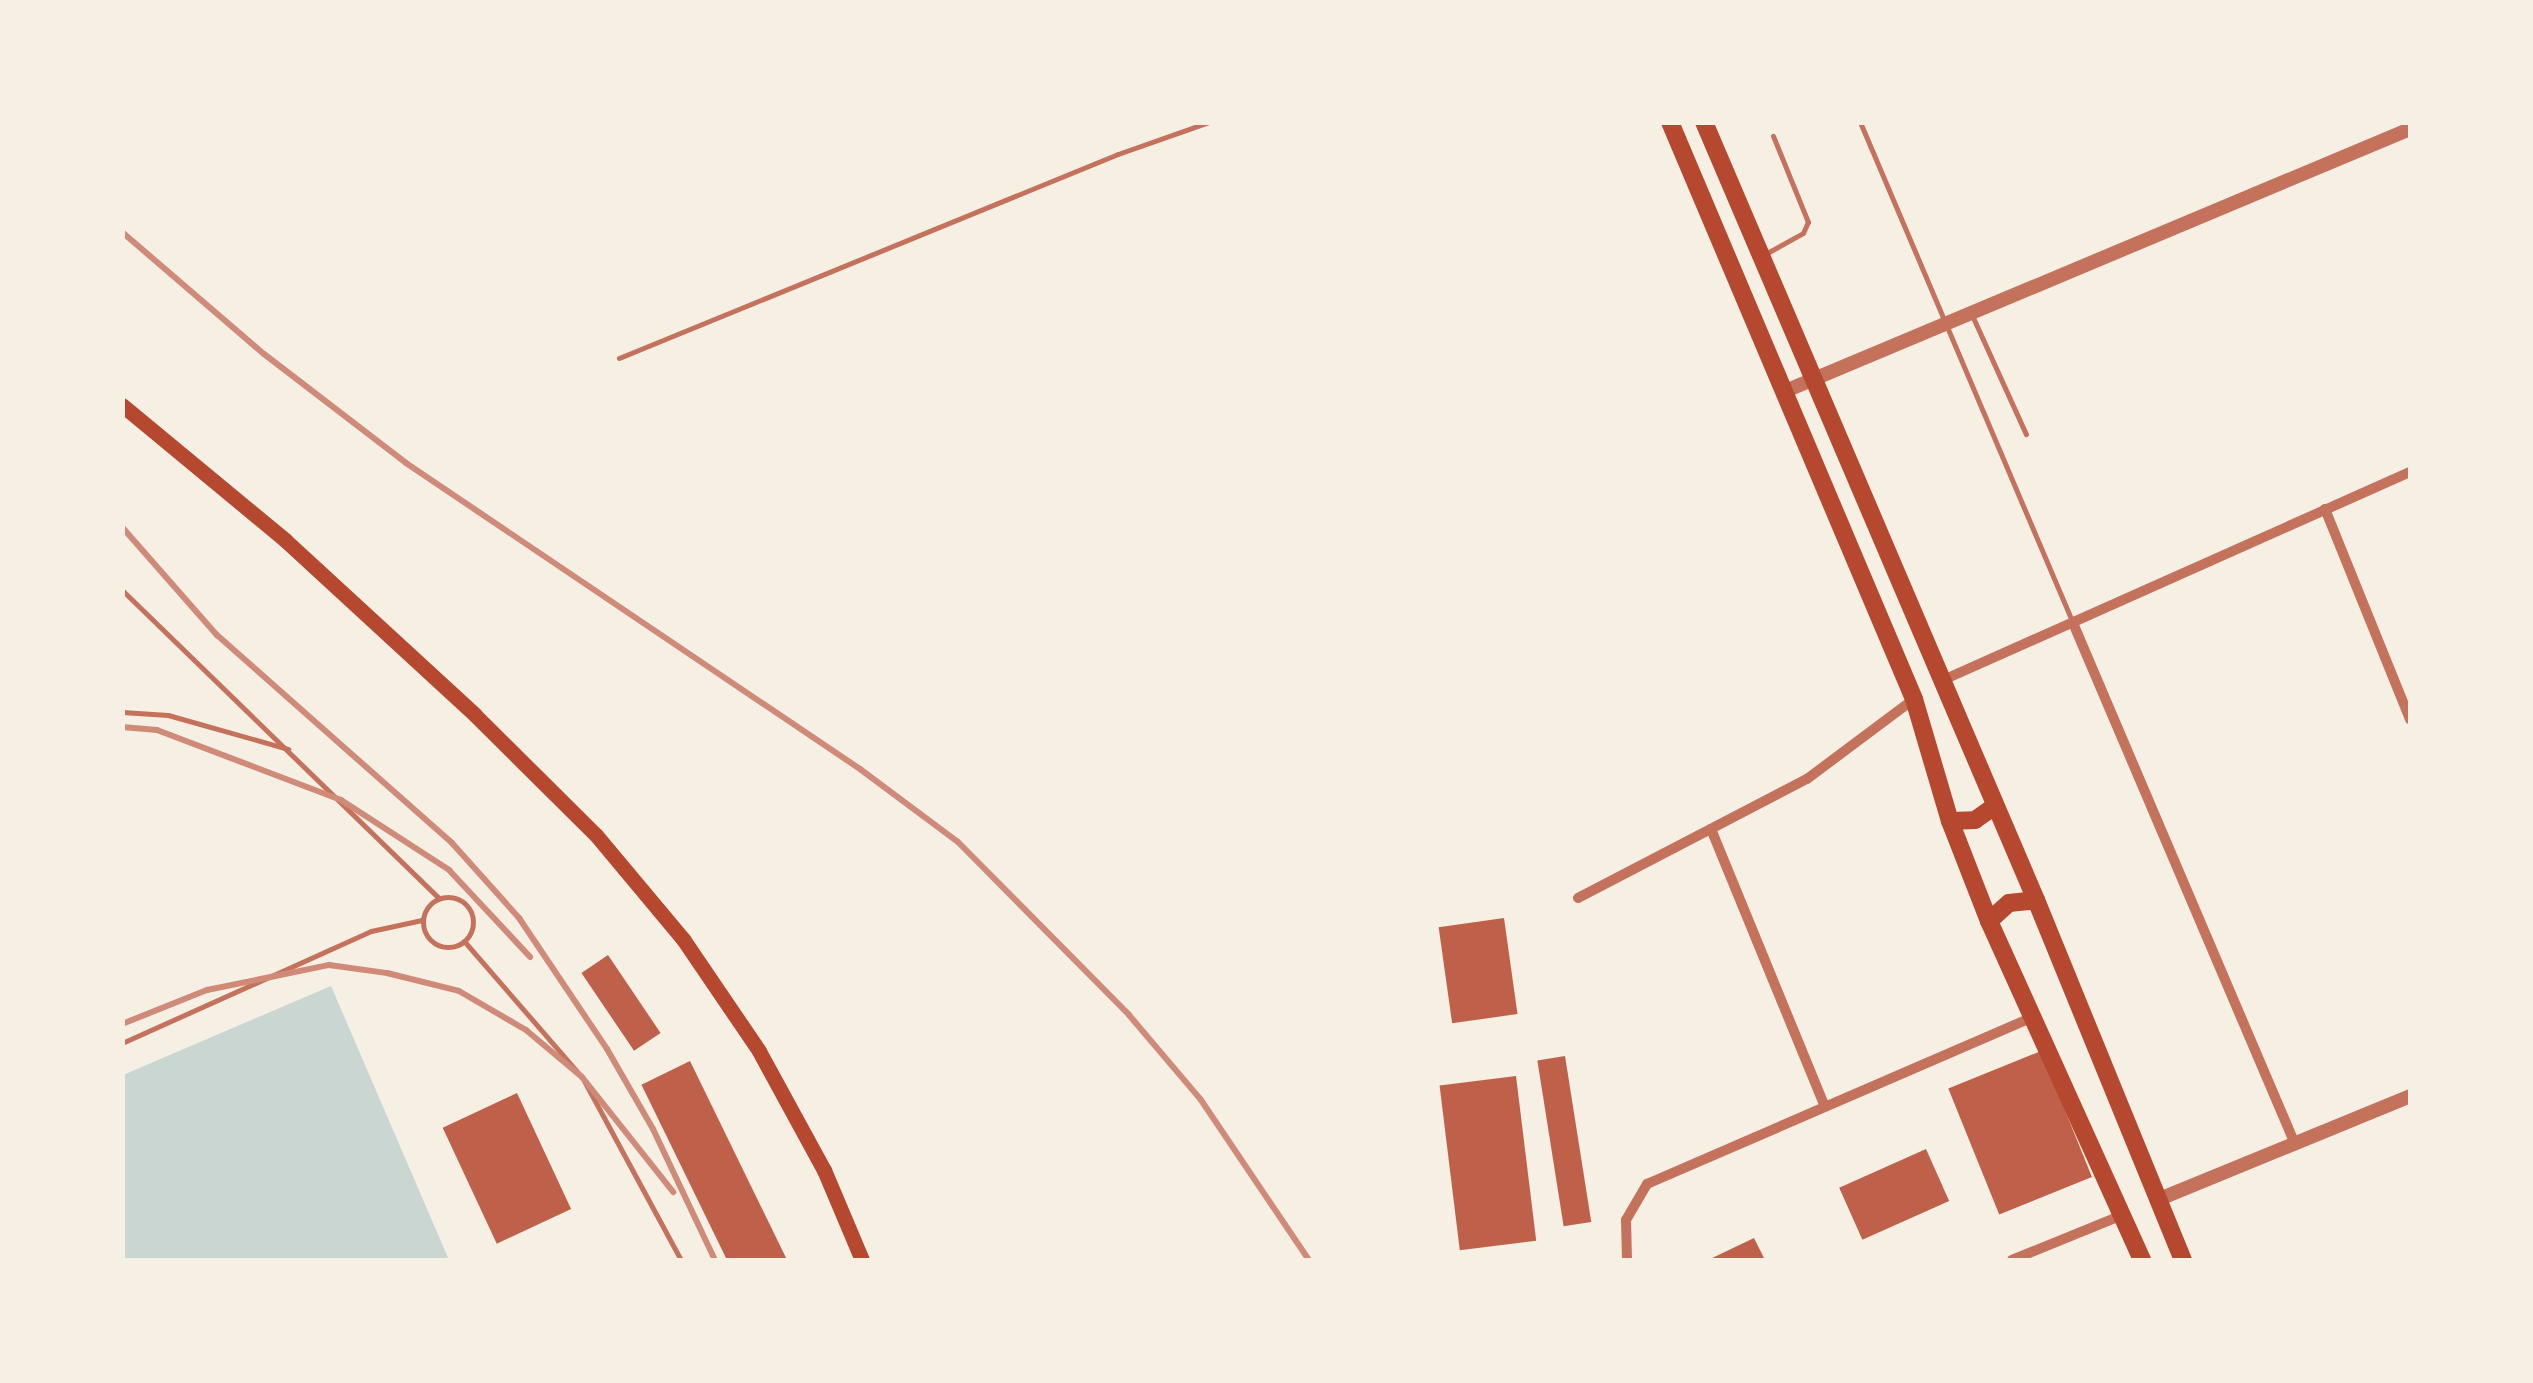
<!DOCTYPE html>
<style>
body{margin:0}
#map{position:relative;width:2533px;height:1383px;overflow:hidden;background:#f6efe4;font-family:Figtree,sans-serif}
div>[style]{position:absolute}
.water>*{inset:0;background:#c9d6d2}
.building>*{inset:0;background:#bf614a;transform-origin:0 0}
.service>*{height:5px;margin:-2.5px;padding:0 2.5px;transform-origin:2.5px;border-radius:2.5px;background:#c5725c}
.service>.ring{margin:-2.5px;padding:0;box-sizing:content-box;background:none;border:5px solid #c5725c;border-radius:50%}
.minor>*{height:10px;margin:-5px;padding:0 5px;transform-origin:5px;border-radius:5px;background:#c5725c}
.tertiary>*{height:14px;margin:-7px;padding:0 7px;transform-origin:7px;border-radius:7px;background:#c5725c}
.secondary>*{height:15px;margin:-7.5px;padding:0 7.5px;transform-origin:7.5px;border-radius:7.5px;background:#b5482f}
.trunk>*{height:18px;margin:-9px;padding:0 9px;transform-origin:9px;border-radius:9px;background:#b5482f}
.rail>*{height:6px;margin:-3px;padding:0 3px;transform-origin:3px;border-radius:3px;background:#cf8b77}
span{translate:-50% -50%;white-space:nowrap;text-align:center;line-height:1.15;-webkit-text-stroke:8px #f6efe4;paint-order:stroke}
.frame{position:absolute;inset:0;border:125px solid #f6efe4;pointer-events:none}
</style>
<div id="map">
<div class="water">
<i style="clip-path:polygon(331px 986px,449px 1260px,123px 1260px,123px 1075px)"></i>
</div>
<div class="building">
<i style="left:1504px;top:918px;width:97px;height:66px;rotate:82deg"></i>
<i style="left:608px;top:955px;width:94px;height:32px;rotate:56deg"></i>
<i style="left:2041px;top:1051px;width:136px;height:100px;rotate:68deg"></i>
<i style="left:1565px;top:1056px;width:168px;height:28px;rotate:81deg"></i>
<i style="left:690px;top:1061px;width:222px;height:54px;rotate:64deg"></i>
<i style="left:1516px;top:1076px;width:166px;height:77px;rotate:83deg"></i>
<i style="left:517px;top:1093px;width:128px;height:82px;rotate:65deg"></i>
<i style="left:1926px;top:1149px;width:57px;height:95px;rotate:66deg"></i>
<i style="clip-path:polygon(1754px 1238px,1765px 1260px,1708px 1260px)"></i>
</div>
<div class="service">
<i style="left:1860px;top:122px;width:542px;rotate:66.98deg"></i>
<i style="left:1767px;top:253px;width:41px;rotate:-29.1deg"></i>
<i style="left:1803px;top:233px;width:12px;rotate:-66deg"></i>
<i style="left:1808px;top:222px;width:93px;rotate:-112.1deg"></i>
<i style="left:1971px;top:313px;width:133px;rotate:65.6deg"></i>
<i style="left:619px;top:358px;width:539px;rotate:-22.24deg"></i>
<i style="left:1118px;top:154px;width:96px;rotate:-19.4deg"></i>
<i style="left:122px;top:590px;width:442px;rotate:44.2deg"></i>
<i style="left:122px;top:712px;width:46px;rotate:3.7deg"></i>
<i style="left:168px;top:715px;width:125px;rotate:15.8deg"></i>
<i class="ring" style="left:423px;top:897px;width:45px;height:45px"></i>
<i style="left:464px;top:941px;width:180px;rotate:49.1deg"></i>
<i style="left:582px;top:1077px;width:208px;rotate:61.6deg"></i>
<i style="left:122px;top:1043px;width:273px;rotate:-24.2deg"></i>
<i style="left:371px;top:931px;width:52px;rotate:-12.2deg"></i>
</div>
<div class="minor">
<i style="left:2325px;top:509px;width:227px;rotate:68deg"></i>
<i style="left:2073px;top:623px;width:566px;rotate:66.92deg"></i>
<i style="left:1941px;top:681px;width:513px;rotate:-24.02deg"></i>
<i style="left:1711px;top:829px;width:298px;rotate:67.7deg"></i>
<i style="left:1578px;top:898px;width:258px;rotate:-27.5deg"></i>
<i style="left:1807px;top:779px;width:134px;rotate:-36.8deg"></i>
<i style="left:1627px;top:1260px;width:40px;rotate:-91.4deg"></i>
<i style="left:1626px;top:1220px;width:42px;rotate:-59.7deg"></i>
<i style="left:1647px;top:1184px;width:421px;rotate:-23.4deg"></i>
<i style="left:2012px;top:1260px;width:119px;rotate:-22.2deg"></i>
</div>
<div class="tertiary">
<i style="left:1783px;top:392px;width:680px;rotate:-22.76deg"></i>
<i style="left:2157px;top:1200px;width:274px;rotate:-22.3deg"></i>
</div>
<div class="secondary">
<i style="left:122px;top:405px;width:212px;rotate:39.6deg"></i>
<i style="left:285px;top:540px;width:258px;rotate:42.6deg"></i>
<i style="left:475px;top:715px;width:170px;rotate:44.8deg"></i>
<i style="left:596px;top:835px;width:136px;rotate:50.1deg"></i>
<i style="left:683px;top:939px;width:135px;rotate:55.8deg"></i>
<i style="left:759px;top:1051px;width:136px;rotate:61.4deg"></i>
<i style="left:824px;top:1170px;width:98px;rotate:67.1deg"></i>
</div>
<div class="trunk">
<i style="left:1670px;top:122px;width:626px;rotate:67.08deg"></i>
<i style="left:1914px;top:699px;width:127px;rotate:73.6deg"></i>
<i style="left:1950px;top:821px;width:107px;rotate:68.7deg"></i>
<i style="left:1989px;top:921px;width:372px;rotate:65.7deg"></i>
<i style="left:1704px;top:122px;width:846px;rotate:66.89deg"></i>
<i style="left:2036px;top:900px;width:389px;rotate:67.8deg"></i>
<i style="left:1950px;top:821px;width:25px;rotate:-2deg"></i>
<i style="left:1975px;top:820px;width:24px;rotate:-35deg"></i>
<i style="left:1989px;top:921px;width:27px;rotate:-42deg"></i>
<i style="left:2009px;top:903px;width:27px;rotate:-6deg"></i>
</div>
<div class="rail">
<i style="left:122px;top:232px;width:187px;rotate:40.7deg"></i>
<i style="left:264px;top:354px;width:179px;rotate:37.5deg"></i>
<i style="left:406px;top:463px;width:547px;rotate:33.98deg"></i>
<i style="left:860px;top:769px;width:122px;rotate:36.7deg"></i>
<i style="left:958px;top:842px;width:243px;rotate:45.3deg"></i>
<i style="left:1129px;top:1015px;width:111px;rotate:49.7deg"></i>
<i style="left:1201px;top:1100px;width:193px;rotate:56deg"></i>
<i style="left:122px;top:527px;width:144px;rotate:48.7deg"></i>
<i style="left:217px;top:635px;width:314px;rotate:41.5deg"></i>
<i style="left:452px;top:843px;width:101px;rotate:48.2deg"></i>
<i style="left:519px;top:918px;width:158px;rotate:56.1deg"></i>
<i style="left:607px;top:1049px;width:92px;rotate:60.1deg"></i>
<i style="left:653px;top:1129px;width:145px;rotate:64.7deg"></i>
<i style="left:122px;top:727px;width:35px;rotate:5deg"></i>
<i style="left:157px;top:730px;width:197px;rotate:20.8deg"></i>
<i style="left:341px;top:800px;width:129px;rotate:32.9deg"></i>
<i style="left:449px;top:870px;width:119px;rotate:47deg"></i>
<i style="left:122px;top:1024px;width:92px;rotate:-21.8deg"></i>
<i style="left:207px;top:990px;width:125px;rotate:-11.6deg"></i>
<i style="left:329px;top:965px;width:59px;rotate:7.9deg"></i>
<i style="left:387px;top:973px;width:74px;rotate:14deg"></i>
<i style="left:459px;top:991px;width:78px;rotate:30.2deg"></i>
<i style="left:526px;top:1030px;width:73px;rotate:40deg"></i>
<i style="left:582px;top:1077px;width:147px;rotate:51.6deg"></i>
</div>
<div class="frame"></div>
</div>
